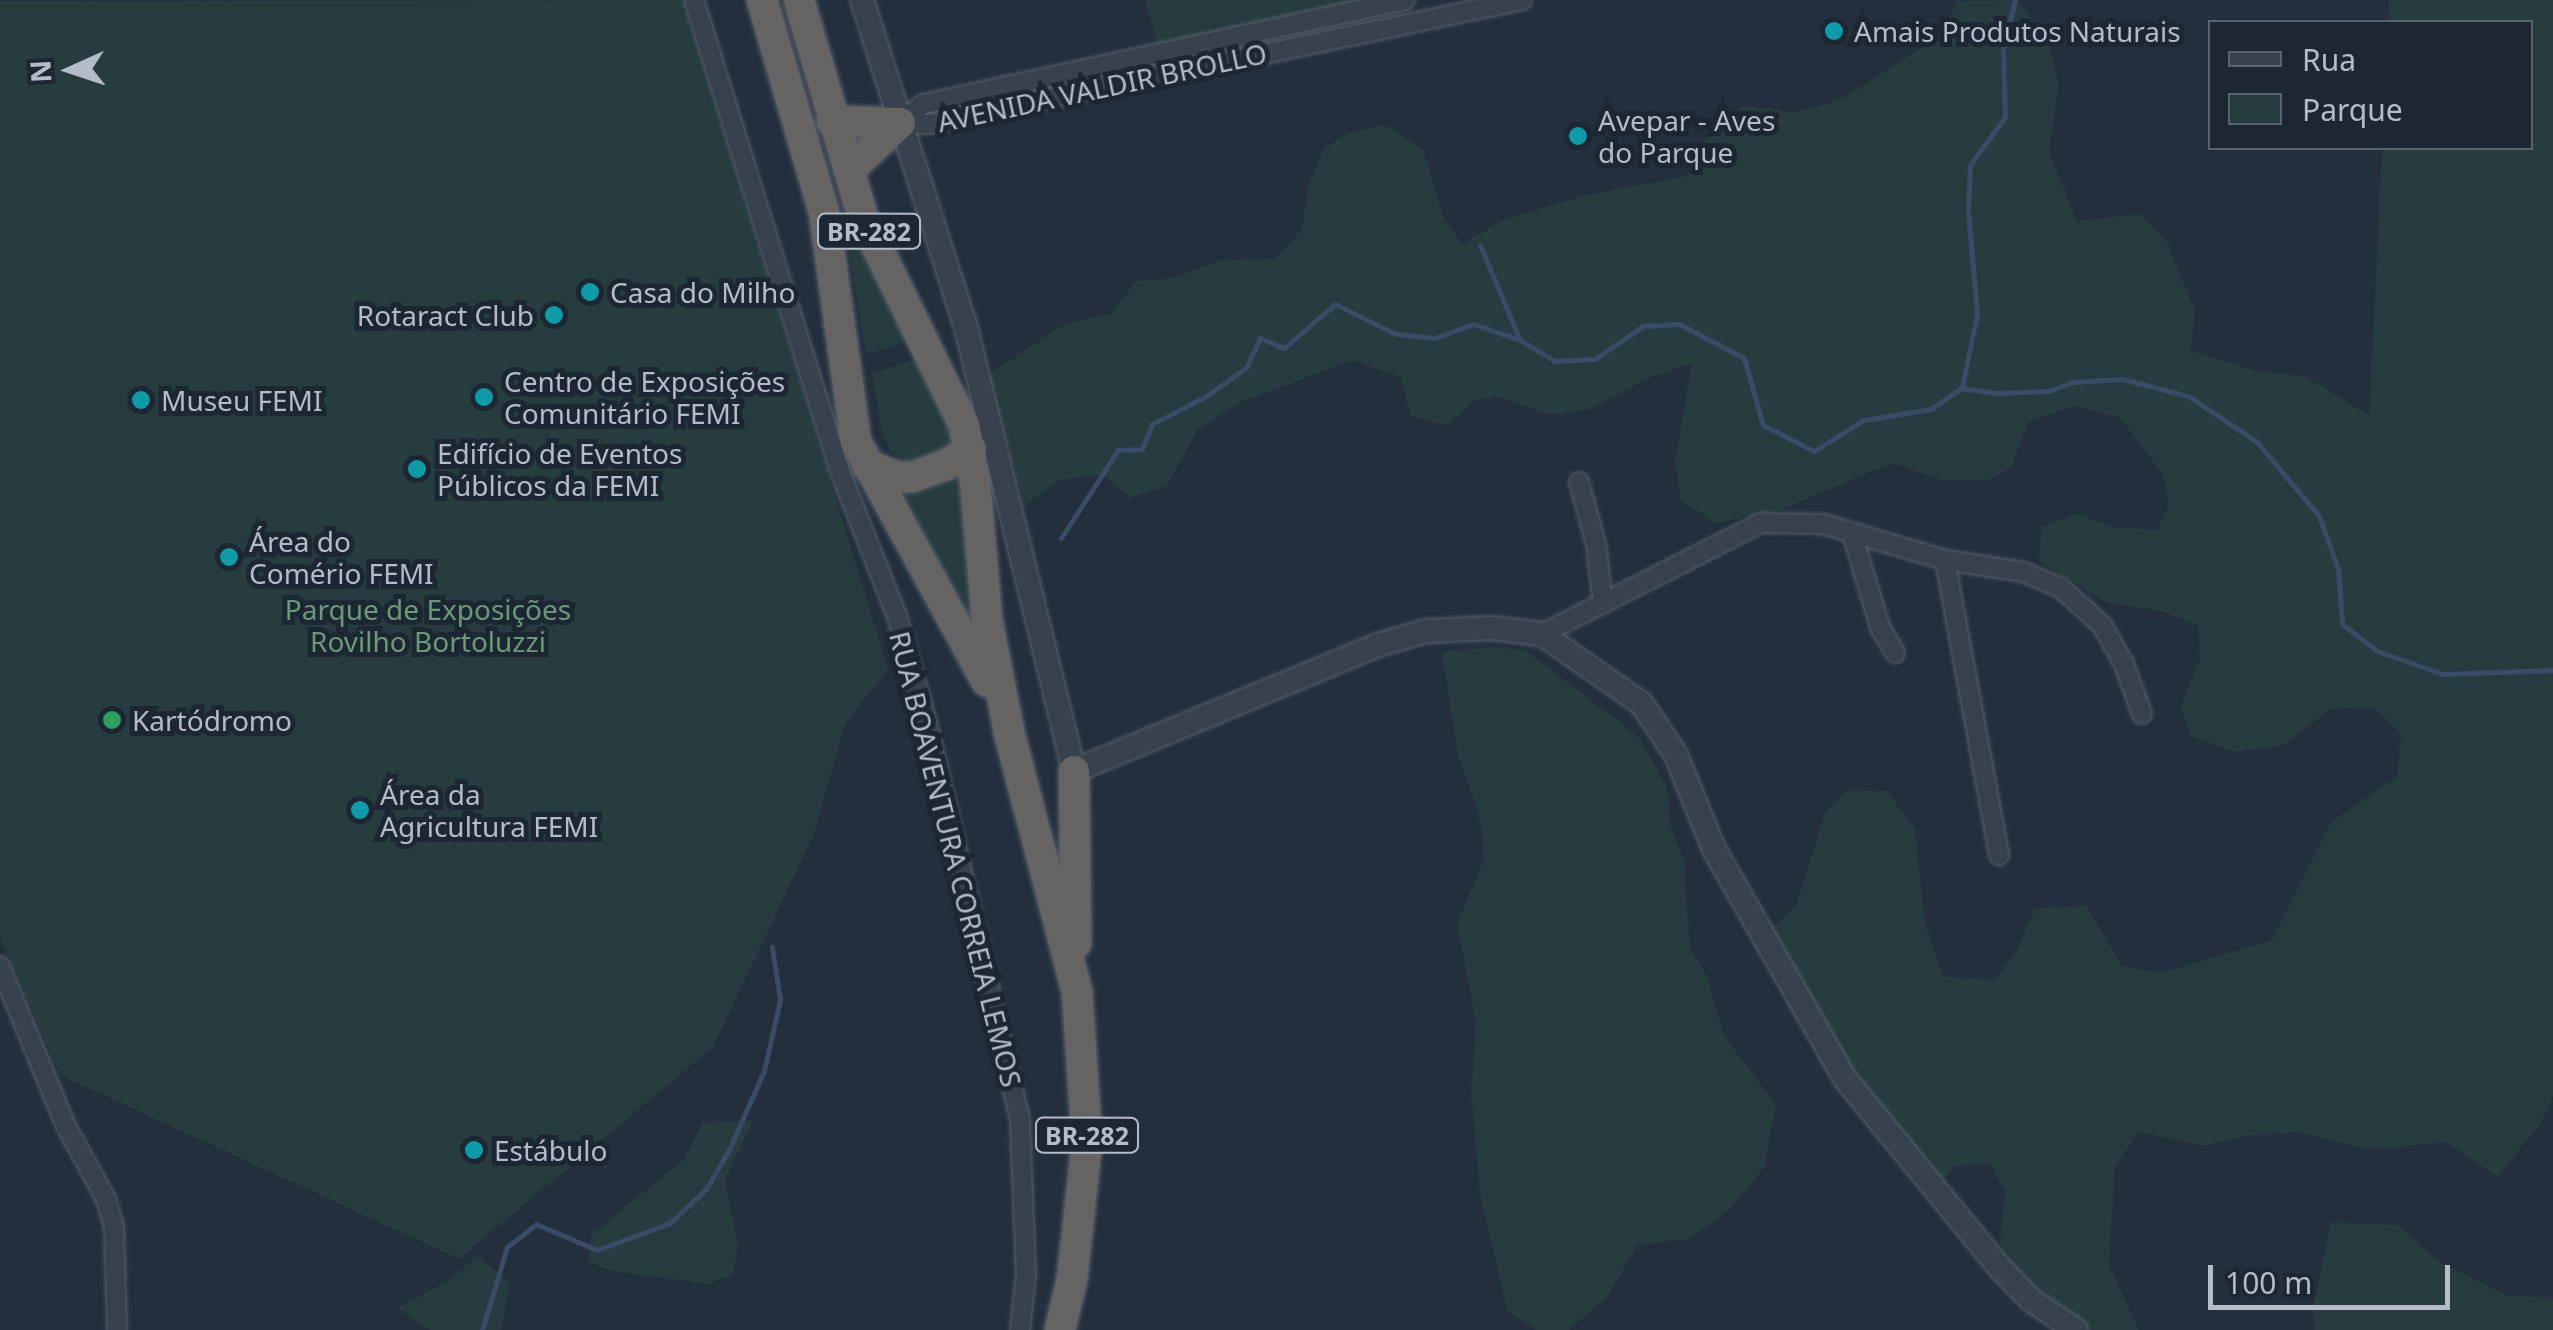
<!DOCTYPE html>
<meta charset="utf-8">
<style>
body{margin:0}
#map{position:relative;width:2553px;height:1330px;overflow:hidden;background:#242f3e;font-family:"Noto Sans",sans-serif}
div>[style]{position:absolute}
.green>*{inset:0;background:#263c3f}
.stream>*{height:5px;margin:-2.5px;padding:0 2.5px;transform-origin:2.5px;border-radius:2.5px;background:#394c67}
.roads{filter:drop-shadow(0 0 2px #565f6c) drop-shadow(0 0 2px #565f6c)}
.minor>*{height:18px;margin:-9px;padding:0 9px;transform-origin:9px;border-radius:9px;background:#38414e}
.tertiary>*{height:22px;margin:-11px;padding:0 11px;transform-origin:11px;border-radius:11px;background:#38414e}
.trunk>*{height:30px;margin:-15px;padding:0 15px;transform-origin:15px;border-radius:15px;background:#656462}
.dots>*{width:28px;height:28px;translate:-50% -50%;box-sizing:border-box;border:5px solid #1d2633;border-radius:50%}
span{translate:-50% -50%;white-space:nowrap;text-align:center;line-height:1.15;-webkit-text-stroke:10px #1d2633;paint-order:stroke}
.shield-label span{padding:2px 8px;background:#1d2633;border:2px solid;border-radius:8px;-webkit-text-stroke-width:0}
.shield-label{font-size:25px;color:#b4bcc9;font-weight:700}
.poi-label{font-size:28px;color:#b4bcc9}
.left{translate:0 -50%;text-align:left}
.right{translate:-100% -50%;text-align:right}
.street-label{font-size:28px;color:#b4bcc9}
.park-label{font-size:28px;color:#6b9a76}
.legend{position:absolute;left:2208px;top:20px;width:325px;height:130px;box-sizing:border-box;background:#1d2633;border:2px solid #59626f;margin:0;padding:12px 18px;list-style:none;font-size:30px;color:#b4bcc9}
.legend li{display:flex;align-items:center;gap:20px;height:50px}
.legend b{width:50px;border:2px solid #59626f}
.north{position:absolute;left:20px;top:20px;width:100px;height:100px;-webkit-text-stroke:8px #1d2633;paint-order:stroke;rotate:267deg;font-size:28px;font-weight:700;line-height:40px;text-align:center;color:#b4bcc9}
.north::after{content:'';display:block;margin:auto;width:35px;height:45px;background:#b4bcc9;clip-path:polygon(50% 0,100% 100%,50% 72%,0 100%)}
.scale{position:absolute;left:2208px;top:1265px;width:242px;height:45px;box-sizing:border-box;border:5px solid #b4bcc9;border-top:0;padding-left:12px;font-size:30px;line-height:35px;white-space:nowrap;color:#b4bcc9;-webkit-text-stroke:8px #1d2633;paint-order:stroke}
</style>
<div id="map">
<div class="green">
<i style="clip-path:polygon(683px 0,888px 669px,845px 724px,814px 834px,713px 1047px,459px 1259px,60px 1075px,0 937px,0 1px)"></i>
<i style="clip-path:polygon(1145px 0,1361px 0,1158px 45px)"></i>
<i style="clip-path:polygon(2017px 0,2047px 38px,2059px 83px,2049px 152px,2077px 221px,2140px 214px,2166px 240px,2195px 311px,2191px 351px,2261px 372px,2305px 376px,2369px 415px,2382px 148px,2530px 148px,2530px 22px,2388px 22px,2389px 0,2553px 0,2553px 1096px,2541px 1123px,2498px 1176px,2445px 1142px,2370px 1150px,2298px 1132px,2245px 1136px,2204px 1146px,2139px 1132px,2115px 1167px,2109px 1265px,2139px 1330px,2060px 1330px,1998px 1260px,2005px 1192px,1990px 1163px,1954px 1167px,1935px 1190px,1856px 1101px,1763px 936px,1797px 903px,1825px 813px,1847px 790px,1887px 791px,1915px 828px,1925px 924px,1943px 976px,1993px 981px,2015px 954px,2035px 909px,2086px 905px,2122px 966px,2161px 973px,2272px 940px,2331px 822px,2397px 777px,2401px 734px,2373px 707px,2331px 709px,2284px 745px,2235px 752px,2191px 736px,2180px 707px,2200px 660px,2198px 625px,2162px 611px,2108px 603px,2039px 561px,2041px 527px,2076px 514px,2114px 527px,2157px 530px,2169px 504px,2163px 475px,2120px 418px,2074px 406px,2028px 422px,2012px 466px,1987px 481px,1942px 480px,1893px 463px,1782px 509px,1716px 523px,1681px 501px,1675px 462px,1692px 363px,1650px 378px,1590px 409px,1551px 415px,1495px 396px,1473px 401px,1447px 426px,1411px 416px,1401px 377px,1352px 360px,1239px 403px,1197px 431px,1167px 486px,1130px 498px,1103px 475px,1059px 480px,1025px 505px,988px 375px,1064px 324px,1111px 314px,1136px 281px,1173px 278px,1218px 261px,1276px 258px,1302px 229px,1308px 186px,1324px 148px,1349px 133px,1384px 125px,1423px 149px,1443px 216px,1462px 244px,1501px 221px,1581px 196px,1688px 176px,1704px 142px,1743px 106px,1797px 112px,1842px 99px,1942px 35px,1957px 1px)"></i>
<i style="clip-path:polygon(844px 220px,869px 251px,917px 335px,896px 346px,866px 354px)"></i>
<i style="clip-path:polygon(926px 356px,952px 433px,947px 449px,935px 458px,904px 463px,890px 451px,882px 433px,872px 373px)"></i>
<i style="clip-path:polygon(964px 473px,985px 649px,899px 484px,924px 492px)"></i>
<i style="clip-path:polygon(1493px 647px,1525px 650px,1638px 736px,1666px 785px,1672px 832px,1684px 859px,1690px 948px,1707px 976px,1724px 1036px,1776px 1104px,1764px 1168px,1731px 1208px,1691px 1239px,1638px 1244px,1608px 1296px,1569px 1330px,1536px 1330px,1507px 1310px,1480px 1193px,1471px 1093px,1476px 1022px,1457px 923px,1484px 860px,1479px 813px,1458px 756px,1442px 652px)"></i>
<i style="clip-path:polygon(753px 1120px,725px 1181px,738px 1246px,733px 1274px,710px 1284px,611px 1271px,588px 1262px,591px 1235px,684px 1159px,703px 1122px)"></i>
<i style="clip-path:polygon(2331px 1222px,2398px 1225px,2436px 1260px,2506px 1295px,2553px 1298px,2553px 1330px,2314px 1330px,2313px 1310px)"></i>
<i style="clip-path:polygon(477px 1255px,510px 1284px,501px 1330px,430px 1330px,397px 1308px,453px 1278px)"></i>
</div>
<div class="stream">
<i style="left:1480px;top:245px;width:103px;rotate:67.2deg"></i>
<i style="left:1962px;top:387px;width:75px;rotate:-78.4deg"></i>
<i style="left:1977px;top:314px;width:103px;rotate:-95deg"></i>
<i style="left:1968px;top:211px;width:46px;rotate:-87.5deg"></i>
<i style="left:1970px;top:165px;width:59px;rotate:-53.9deg"></i>
<i style="left:2005px;top:117px;width:68px;rotate:-91.7deg"></i>
<i style="left:2003px;top:49px;width:50px;rotate:-76.2deg"></i>
<i style="left:1061px;top:538px;width:105px;rotate:-57.1deg"></i>
<i style="left:1118px;top:450px;width:24px;rotate:-2deg"></i>
<i style="left:1142px;top:449px;width:27px;rotate:-68deg"></i>
<i style="left:1152px;top:424px;width:61px;rotate:-27.4deg"></i>
<i style="left:1206px;top:396px;width:49px;rotate:-35deg"></i>
<i style="left:1246px;top:368px;width:33px;rotate:-65deg"></i>
<i style="left:1260px;top:338px;width:26px;rotate:23deg"></i>
<i style="left:1284px;top:348px;width:67px;rotate:-40.8deg"></i>
<i style="left:1335px;top:304px;width:68px;rotate:26.2deg"></i>
<i style="left:1396px;top:334px;width:39px;rotate:6deg"></i>
<i style="left:1435px;top:338px;width:40px;rotate:-20.2deg"></i>
<i style="left:1473px;top:324px;width:50px;rotate:18.8deg"></i>
<i style="left:1520px;top:340px;width:41px;rotate:31deg"></i>
<i style="left:1555px;top:361px;width:40px;rotate:-2.9deg"></i>
<i style="left:1595px;top:359px;width:58px;rotate:-34.5deg"></i>
<i style="left:1643px;top:326px;width:36px;rotate:-3deg"></i>
<i style="left:1679px;top:324px;width:73px;rotate:27.6deg"></i>
<i style="left:1744px;top:358px;width:70px;rotate:74.2deg"></i>
<i style="left:1763px;top:425px;width:57px;rotate:27deg"></i>
<i style="left:1814px;top:451px;width:59px;rotate:-31.8deg"></i>
<i style="left:1864px;top:420px;width:68px;rotate:-9.3deg"></i>
<i style="left:1931px;top:409px;width:37px;rotate:-35deg"></i>
<i style="left:1961px;top:388px;width:36px;rotate:8deg"></i>
<i style="left:1997px;top:393px;width:52px;rotate:-2.2deg"></i>
<i style="left:2049px;top:391px;width:25px;rotate:-21deg"></i>
<i style="left:2072px;top:382px;width:51px;rotate:-3.4deg"></i>
<i style="left:2123px;top:379px;width:67px;rotate:14.7deg"></i>
<i style="left:2188px;top:396px;width:83px;rotate:33.7deg"></i>
<i style="left:2257px;top:442px;width:97px;rotate:50deg"></i>
<i style="left:2319px;top:516px;width:56px;rotate:70.3deg"></i>
<i style="left:2338px;top:569px;width:55px;rotate:85.8deg"></i>
<i style="left:2342px;top:624px;width:44px;rotate:37.6deg"></i>
<i style="left:2377px;top:651px;width:70px;rotate:19.2deg"></i>
<i style="left:2443px;top:674px;width:110px;rotate:-2.1deg"></i>
<i style="left:482px;top:1330px;width:87px;rotate:-73.2deg"></i>
<i style="left:507px;top:1247px;width:37px;rotate:-38deg"></i>
<i style="left:536px;top:1224px;width:66px;rotate:23.1deg"></i>
<i style="left:597px;top:1250px;width:78px;rotate:-20.3deg"></i>
<i style="left:670px;top:1223px;width:50px;rotate:-43.4deg"></i>
<i style="left:706px;top:1189px;width:45px;rotate:-59.5deg"></i>
<i style="left:729px;top:1150px;width:86px;rotate:-66.1deg"></i>
<i style="left:764px;top:1071px;width:73px;rotate:-77.3deg"></i>
<i style="left:780px;top:1000px;width:54px;rotate:-98.6deg"></i>
</div>
<div class="roads">
<div class="minor">
<i style="left:694px;top:0;width:491px;rotate:72.8deg"></i>
<i style="left:839px;top:469px;width:158px;rotate:68.5deg"></i>
<i style="left:897px;top:616px;width:111px;rotate:74.3deg"></i>
<i style="left:927px;top:723px;width:407px;rotate:76.8deg"></i>
<i style="left:1020px;top:1119px;width:156px;rotate:87.8deg"></i>
<i style="left:1026px;top:1275px;width:55px;rotate:96.2deg"></i>
<i style="left:1405px;top:0;width:493px;rotate:167.8deg"></i>
<i style="left:923px;top:104px;width:30px;rotate:140deg"></i>
<i style="left:900px;top:123px;width:29px;rotate:2deg"></i>
<i style="left:929px;top:124px;width:606px;rotate:-11.81deg"></i>
<i style="left:1579px;top:482px;width:64px;rotate:74.7deg"></i>
<i style="left:1596px;top:544px;width:60px;rotate:83.3deg"></i>
<i style="left:1852px;top:533px;width:98px;rotate:73.4deg"></i>
<i style="left:1880px;top:627px;width:30px;rotate:60deg"></i>
<i style="left:1945px;top:560px;width:300px;rotate:79.6deg"></i>
<i style="left:1542px;top:634px;width:246px;rotate:-26.9deg"></i>
<i style="left:1761px;top:523px;width:62px;rotate:0.9deg"></i>
<i style="left:1823px;top:524px;width:127px;rotate:16.4deg"></i>
<i style="left:1945px;top:560px;width:79px;rotate:8.7deg"></i>
<i style="left:2023px;top:572px;width:41px;rotate:22.8deg"></i>
<i style="left:2061px;top:588px;width:55px;rotate:42.1deg"></i>
<i style="left:2102px;top:625px;width:45px;rotate:60.6deg"></i>
<i style="left:2124px;top:664px;width:53px;rotate:70.2deg"></i>
<i style="left:0;top:966px;width:173px;rotate:67.6deg"></i>
<i style="left:66px;top:1126px;width:83px;rotate:61.3deg"></i>
<i style="left:106px;top:1199px;width:29px;rotate:74deg"></i>
<i style="left:114px;top:1227px;width:103px;rotate:88.3deg"></i>
</div>
<div class="tertiary">
<i style="left:862px;top:0;width:348px;rotate:72.4deg"></i>
<i style="left:967px;top:332px;width:452px;rotate:76.3deg"></i>
<i style="left:1074px;top:771px;width:332px;rotate:-22.5deg"></i>
<i style="left:1381px;top:644px;width:48px;rotate:-15.8deg"></i>
<i style="left:1427px;top:631px;width:64px;rotate:-2.7deg"></i>
<i style="left:1491px;top:628px;width:51px;rotate:6.7deg"></i>
<i style="left:1542px;top:634px;width:122px;rotate:35deg"></i>
<i style="left:1642px;top:704px;width:61px;rotate:56.3deg"></i>
<i style="left:1676px;top:755px;width:101px;rotate:68deg"></i>
<i style="left:1714px;top:849px;width:266px;rotate:60.3deg"></i>
<i style="left:1846px;top:1080px;width:242px;rotate:50.7deg"></i>
<i style="left:1999px;top:1267px;width:46px;rotate:45.9deg"></i>
<i style="left:2031px;top:1300px;width:54px;rotate:33.7deg"></i>
</div>
<div class="trunk">
<i style="left:762px;top:0;width:221px;rotate:73.7deg"></i>
<i style="left:824px;top:212px;width:232px;rotate:82.1deg"></i>
<i style="left:856px;top:442px;width:273px;rotate:61.4deg"></i>
<i style="left:799px;top:0;width:227px;rotate:73.6deg"></i>
<i style="left:863px;top:218px;width:230px;rotate:64deg"></i>
<i style="left:964px;top:425px;width:57px;rotate:78.9deg"></i>
<i style="left:975px;top:481px;width:139px;rotate:85deg"></i>
<i style="left:987px;top:619px;width:119px;rotate:78.9deg"></i>
<i style="left:1010px;top:736px;width:264px;rotate:75.3deg"></i>
<i style="left:1077px;top:991px;width:151px;rotate:86.2deg"></i>
<i style="left:1087px;top:1142px;width:138px;rotate:96.2deg"></i>
<i style="left:1072px;top:1279px;width:52px;rotate:103.2deg"></i>
<i style="left:832px;top:121px;width:68px;rotate:1.7deg"></i>
<i style="left:849px;top:170px;width:69px;rotate:-42.7deg"></i>
<i style="left:867px;top:465px;width:34px;rotate:21deg"></i>
<i style="left:899px;top:477px;width:14px"></i>
<i style="left:913px;top:477px;width:33px;rotate:-20deg"></i>
<i style="left:944px;top:466px;width:32px;rotate:-32deg"></i>
<i style="left:1074px;top:771px;width:172px;rotate:89.3deg"></i>
</div>
</div>
<div class="dots">
<i style="left:1834px;top:31px;background:#0f9aa8"></i>
<i style="left:1578px;top:136px;background:#0f9aa8"></i>
<i style="left:590px;top:292px;background:#0f9aa8"></i>
<i style="left:554px;top:315px;background:#0f9aa8"></i>
<i style="left:484px;top:397px;background:#0f9aa8"></i>
<i style="left:141px;top:400px;background:#0f9aa8"></i>
<i style="left:417px;top:469px;background:#0f9aa8"></i>
<i style="left:229px;top:557px;background:#0f9aa8"></i>
<i style="left:112px;top:720px;background:#2e9e5b"></i>
<i style="left:360px;top:810px;background:#0f9aa8"></i>
<i style="left:474px;top:1150px;background:#0f9aa8"></i>
</div>
<div class="shield-label">
<span style="left:869px;top:231px">BR-282</span>
<span style="left:1087px;top:1135px">BR-282</span>
</div>
<div class="poi-label">
<span class="left" style="left:1854px;top:31px">Amais Produtos Naturais</span>
<span class="left" style="left:1598px;top:136px">Avepar - Aves<br>do Parque</span>
<span class="left" style="left:610px;top:292px">Casa do Milho</span>
<span class="right" style="left:534px;top:315px">Rotaract Club</span>
<span class="left" style="left:504px;top:397px">Centro de Exposições<br>Comunitário FEMI</span>
<span class="left" style="left:161px;top:400px">Museu FEMI</span>
<span class="left" style="left:437px;top:469px">Edifício de Eventos<br>Públicos da FEMI</span>
<span class="left" style="left:249px;top:557px">Área do<br>Comério FEMI</span>
<span class="left" style="left:132px;top:720px">Kartódromo</span>
<span class="left" style="left:380px;top:810px">Área da<br>Agricultura FEMI</span>
<span class="left" style="left:494px;top:1150px">Estábulo</span>
</div>
<div class="street-label">
<span style="left:1102px;top:87px;rotate:-12deg">AVENIDA VALDIR BROLLO</span>
<span style="left:956px;top:859px;rotate:76deg">RUA BOAVENTURA CORREIA LEMOS</span>
</div>
<div class="park-label">
<span style="left:428px;top:625px">Parque de Exposições<br>Rovilho Bortoluzzi</span>
</div>
<ul class="legend">
<li><b style="height:12px;background:#38414e"></b>Rua</li>
<li><b style="height:28px;background:#263c3f"></b>Parque</li>
</ul>
<div class="north">N</div>
<div class="scale">100 m</div>
</div>
